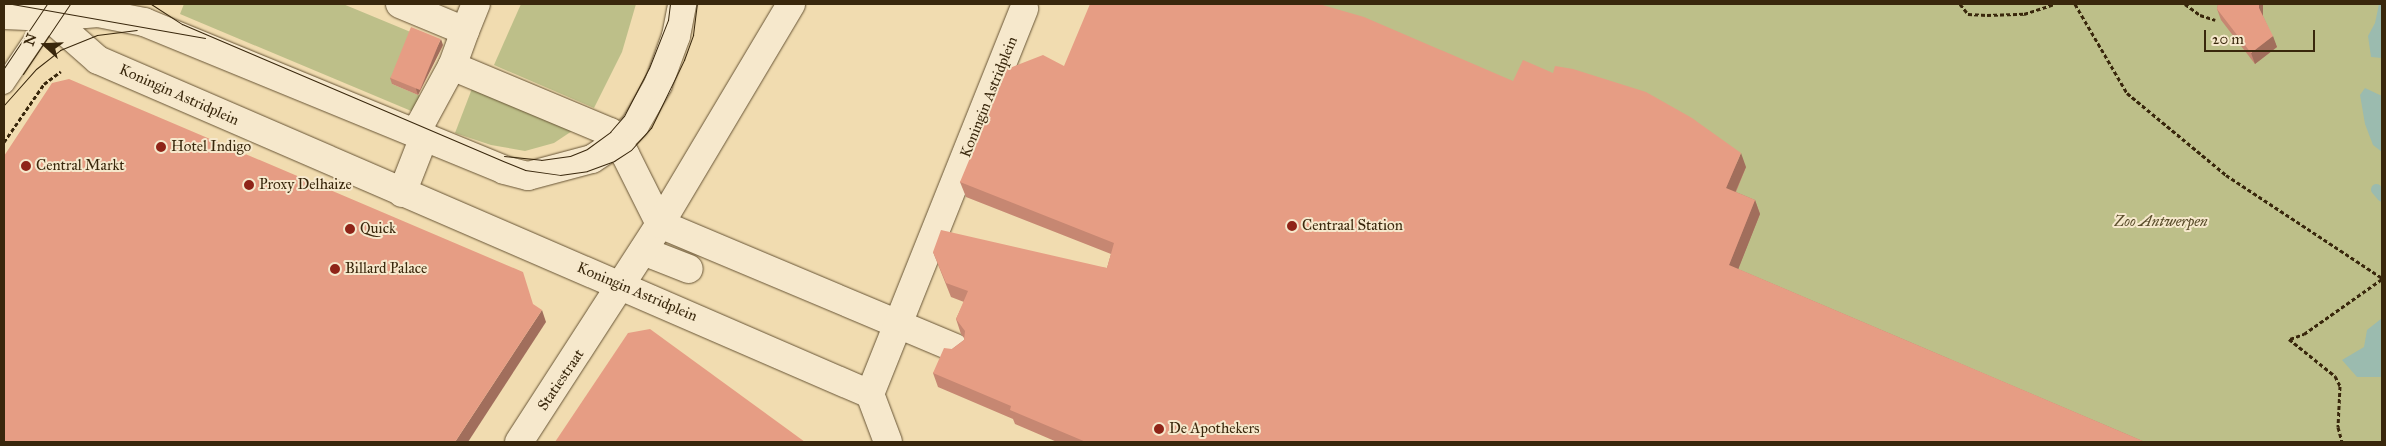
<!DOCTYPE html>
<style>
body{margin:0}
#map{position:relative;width:2386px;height:446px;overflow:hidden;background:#f1dcb0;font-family:"IM FELL Great Primer",serif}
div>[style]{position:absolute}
.green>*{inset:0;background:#bdbf89}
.water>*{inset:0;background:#9bbbaf}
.stream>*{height:11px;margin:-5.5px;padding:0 5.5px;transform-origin:5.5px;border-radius:5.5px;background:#9bbbaf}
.path>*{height:3px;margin-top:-1.5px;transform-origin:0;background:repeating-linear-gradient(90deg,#39270c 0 4px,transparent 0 6.5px)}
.roads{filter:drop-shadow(0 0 1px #675435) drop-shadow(0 0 1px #675435)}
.service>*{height:20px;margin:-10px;padding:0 10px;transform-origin:10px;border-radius:10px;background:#f6e8cc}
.pedestrian>*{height:28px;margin:-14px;padding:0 14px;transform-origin:14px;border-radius:14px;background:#f6e8cc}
.minor>*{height:28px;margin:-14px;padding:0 14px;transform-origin:14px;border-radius:14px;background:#f6e8cc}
.tram>*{height:1px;margin:-0.5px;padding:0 0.5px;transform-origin:0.5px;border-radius:0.5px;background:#39270c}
.wall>*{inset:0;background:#c68772}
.shaded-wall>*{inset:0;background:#a16e5c}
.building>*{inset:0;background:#e69d84;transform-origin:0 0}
.dots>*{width:14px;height:14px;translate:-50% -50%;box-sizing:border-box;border:2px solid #f6e8cc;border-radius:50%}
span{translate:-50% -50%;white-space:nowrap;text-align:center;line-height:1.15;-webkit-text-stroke:4px #f6e8cc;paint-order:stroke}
.street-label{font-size:15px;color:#39270c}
.poi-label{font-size:15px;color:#39270c}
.left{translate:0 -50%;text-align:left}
.park-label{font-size:15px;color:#5a4d2b;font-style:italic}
.frame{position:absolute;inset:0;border:5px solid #39270c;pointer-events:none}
.north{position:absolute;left:20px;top:20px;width:50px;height:50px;-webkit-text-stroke:4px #f6e8cc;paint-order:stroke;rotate:290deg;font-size:14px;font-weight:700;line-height:20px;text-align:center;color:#39270c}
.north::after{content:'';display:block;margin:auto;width:18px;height:22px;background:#39270c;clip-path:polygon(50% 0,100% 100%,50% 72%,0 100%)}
.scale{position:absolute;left:2204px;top:30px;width:111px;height:22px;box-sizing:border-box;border:2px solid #39270c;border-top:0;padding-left:6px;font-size:15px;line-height:18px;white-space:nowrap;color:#39270c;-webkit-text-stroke:4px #f6e8cc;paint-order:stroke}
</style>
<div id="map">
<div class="green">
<i style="clip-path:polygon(184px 4px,343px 4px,413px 33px,392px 84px,423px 97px,416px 113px,180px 14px)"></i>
<i style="clip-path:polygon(521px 4px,636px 4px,622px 52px,594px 108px,494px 65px)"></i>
<i style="clip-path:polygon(1119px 4px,2382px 4px,2382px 442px,2116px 442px)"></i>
<i style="clip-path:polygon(473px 86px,575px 129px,554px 143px,525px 151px,491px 145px,455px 133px)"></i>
</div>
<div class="water">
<i style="clip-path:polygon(2379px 4px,2382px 4px,2382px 58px,2371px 57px,2368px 36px,2375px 23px)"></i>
<i style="clip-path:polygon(2365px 88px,2382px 96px,2382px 152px,2373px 145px,2365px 124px,2360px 95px)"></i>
<i style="clip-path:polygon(2382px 318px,2382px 377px,2357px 377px,2342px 360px,2364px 347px,2367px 330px)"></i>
</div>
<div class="stream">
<i style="left:2376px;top:189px;width:9px;rotate:49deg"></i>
</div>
<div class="path">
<i style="left:1960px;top:4px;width:13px;rotate:51deg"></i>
<i style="left:1968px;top:14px;width:19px;rotate:3deg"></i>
<i style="left:1987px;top:15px;width:37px;rotate:-2deg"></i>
<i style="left:2024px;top:14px;width:32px;rotate:-18deg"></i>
<i style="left:2075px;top:4px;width:103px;rotate:59.7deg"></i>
<i style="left:2127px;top:93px;width:129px;rotate:39.6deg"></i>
<i style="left:2226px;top:175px;width:187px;rotate:33.4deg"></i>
<i style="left:2185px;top:4px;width:19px;rotate:36deg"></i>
<i style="left:2200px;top:15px;width:16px;rotate:18deg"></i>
<i style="left:4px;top:142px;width:70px;rotate:-55.4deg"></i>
<i style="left:44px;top:84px;width:21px;rotate:-37deg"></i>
<i style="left:2289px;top:339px;width:59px;rotate:38.8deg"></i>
<i style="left:2335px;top:376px;width:11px;rotate:63deg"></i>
<i style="left:2340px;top:386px;width:41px;rotate:92.8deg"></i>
<i style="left:2338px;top:427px;width:16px;rotate:75deg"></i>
<i style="left:2290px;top:339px;width:15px;rotate:-20deg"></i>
<i style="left:2304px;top:334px;width:95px;rotate:-35.2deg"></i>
</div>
<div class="roads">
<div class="service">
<i style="left:4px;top:84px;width:93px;rotate:-56deg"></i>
</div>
<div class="pedestrian">
<i style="left:400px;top:4px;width:70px;rotate:22.6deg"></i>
<i style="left:465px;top:31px;width:37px;rotate:110deg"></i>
<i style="left:452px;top:66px;width:171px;rotate:22.7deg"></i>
<i style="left:610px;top:132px;width:27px;rotate:56deg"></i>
<i style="left:625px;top:154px;width:78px;rotate:63.4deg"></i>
<i style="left:660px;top:224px;width:320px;rotate:22.8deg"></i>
<i style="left:49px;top:17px;width:65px;rotate:41.3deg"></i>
<i style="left:98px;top:60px;width:841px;rotate:23.4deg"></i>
<i style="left:870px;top:394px;width:51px;rotate:69.4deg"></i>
<i style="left:465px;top:31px;width:29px;rotate:-68deg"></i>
<i style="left:402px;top:193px;width:60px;rotate:-68.6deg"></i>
<i style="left:424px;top:137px;width:13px;rotate:-108deg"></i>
<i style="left:420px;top:125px;width:67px;rotate:-61.5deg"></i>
<i style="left:643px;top:251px;width:49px;rotate:21.4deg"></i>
<i style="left:870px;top:394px;width:415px;rotate:-68.2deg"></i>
<i style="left:519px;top:442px;width:260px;rotate:-57.1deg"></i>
<i style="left:660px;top:224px;width:256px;rotate:-59.2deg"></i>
</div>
<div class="minor">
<i style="left:4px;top:15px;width:45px;rotate:2.5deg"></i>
<i style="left:49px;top:17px;width:49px;rotate:-4.7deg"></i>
<i style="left:98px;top:13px;width:47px;rotate:11.1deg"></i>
<i style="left:144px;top:22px;width:389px;rotate:22.3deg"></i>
<i style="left:504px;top:170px;width:25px;rotate:14deg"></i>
<i style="left:528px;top:176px;width:66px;rotate:-14.9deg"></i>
<i style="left:592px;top:159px;width:31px;rotate:-33deg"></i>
<i style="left:618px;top:142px;width:24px;rotate:-45deg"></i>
<i style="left:635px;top:125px;width:46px;rotate:-60.1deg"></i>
<i style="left:658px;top:85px;width:52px;rotate:-69.8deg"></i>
<i style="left:676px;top:36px;width:33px;rotate:-79deg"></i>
</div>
</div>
<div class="tram">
<i style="left:12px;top:4px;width:196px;rotate:10deg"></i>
<i style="left:151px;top:4px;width:37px;rotate:33deg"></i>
<i style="left:182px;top:24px;width:349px;rotate:23.1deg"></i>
<i style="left:503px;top:161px;width:24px;rotate:22deg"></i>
<i style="left:525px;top:170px;width:35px;rotate:8deg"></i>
<i style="left:560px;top:175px;width:27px;rotate:-8deg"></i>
<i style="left:587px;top:171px;width:29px;rotate:-20deg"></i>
<i style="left:614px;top:161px;width:20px;rotate:-33deg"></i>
<i style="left:631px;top:150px;width:30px;rotate:-48deg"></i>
<i style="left:651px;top:128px;width:76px;rotate:-64.1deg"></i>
<i style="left:684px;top:60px;width:27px;rotate:-70deg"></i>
<i style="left:693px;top:35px;width:31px;rotate:-83deg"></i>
<i style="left:4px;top:68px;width:77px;rotate:-56.1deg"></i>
<i style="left:23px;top:74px;width:84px;rotate:-56.1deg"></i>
<i style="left:4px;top:105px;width:48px;rotate:-48.4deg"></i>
<i style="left:36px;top:69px;width:31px;rotate:-38deg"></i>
<i style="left:60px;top:50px;width:40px;rotate:-22deg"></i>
<i style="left:97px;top:35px;width:40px;rotate:-7.1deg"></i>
<i style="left:504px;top:156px;width:37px;rotate:6deg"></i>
<i style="left:541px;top:160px;width:29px;rotate:-8deg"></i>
<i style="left:570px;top:156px;width:18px;rotate:-22deg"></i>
<i style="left:587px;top:149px;width:29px;rotate:-36deg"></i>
<i style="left:610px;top:132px;width:21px;rotate:-49deg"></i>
<i style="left:624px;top:116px;width:54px;rotate:-62.5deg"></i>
<i style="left:649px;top:68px;width:52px;rotate:-68.4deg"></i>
<i style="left:668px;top:20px;width:16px;rotate:-83deg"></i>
</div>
<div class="wall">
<i style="clip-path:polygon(2218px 4px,2263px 4px,2263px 16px,2277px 47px,2255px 64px,2221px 20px,2217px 9px)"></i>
<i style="clip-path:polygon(443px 45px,418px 95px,392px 84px,390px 78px)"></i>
<i style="clip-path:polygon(1064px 66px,1513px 81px,1746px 167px,1736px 192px,1755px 200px,1760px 214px,1738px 269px,2145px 442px,1057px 442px,1015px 424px,1013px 419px,938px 387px,933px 373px,952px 349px,964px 340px,964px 338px,961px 334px,956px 319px,964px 302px,951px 297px,933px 252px,1107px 268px,1111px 254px,966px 197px,960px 182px)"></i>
</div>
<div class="shaded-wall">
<i style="clip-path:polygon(2259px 4px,2263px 4px,2263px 19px,2259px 8px)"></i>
<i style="clip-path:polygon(2273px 36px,2277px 47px,2255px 64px,2251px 53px)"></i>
<i style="clip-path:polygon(441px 39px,443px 45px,418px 95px,416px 89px)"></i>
<i style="clip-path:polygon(1741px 153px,1746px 167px,1731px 202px,1726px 188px)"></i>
<i style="clip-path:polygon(1755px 200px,1760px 214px,1734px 280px,1729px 265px)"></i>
<i style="clip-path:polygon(542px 310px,546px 322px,468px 442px,455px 442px)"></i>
</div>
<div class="building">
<i style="clip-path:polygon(1090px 4px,1319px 4px,1364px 17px,1513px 81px,1523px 60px,1553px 73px,1555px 66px,1573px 69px,1646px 92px,1692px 118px,1741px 153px,1726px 188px,1755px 200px,1729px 265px,2145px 442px,1086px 442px,1010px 410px,1011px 406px,933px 373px,944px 348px,952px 349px,964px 340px,965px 331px,956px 319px,968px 291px,946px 283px,933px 252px,941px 230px,1107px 268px,1114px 243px,960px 182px,1007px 69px,1043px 55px,1064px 66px)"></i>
<i style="clip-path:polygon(2218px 4px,2259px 4px,2259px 8px,2273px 36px,2251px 53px,2217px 9px)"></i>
<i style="left:411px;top:27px;width:32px;height:55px;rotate:22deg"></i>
<i style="clip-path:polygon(69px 79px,523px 272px,533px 304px,542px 310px,455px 442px,4px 442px,4px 156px,52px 83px)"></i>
<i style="clip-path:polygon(650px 329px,805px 442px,555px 442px,628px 333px)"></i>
</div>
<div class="dots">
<i style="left:161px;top:147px;background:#8f2418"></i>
<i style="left:26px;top:166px;background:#8f2418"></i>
<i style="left:249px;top:185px;background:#8f2418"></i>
<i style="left:1292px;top:226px;background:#8f2418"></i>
<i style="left:350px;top:229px;background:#8f2418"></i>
<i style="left:335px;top:269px;background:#8f2418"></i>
<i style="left:1159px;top:429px;background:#8f2418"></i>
</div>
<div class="street-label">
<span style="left:179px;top:95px;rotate:24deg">Koningin Astridplein</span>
<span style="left:989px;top:97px;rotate:-68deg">Koningin Astridplein</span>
<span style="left:637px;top:292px;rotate:23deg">Koningin Astridplein</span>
<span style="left:561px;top:380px;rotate:-56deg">Statiestraat</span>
</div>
<div class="poi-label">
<span class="left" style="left:171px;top:147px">Hotel Indigo</span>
<span class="left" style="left:36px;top:166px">Central Markt</span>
<span class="left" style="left:259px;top:185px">Proxy Delhaize</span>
<span class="left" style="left:1302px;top:226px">Centraal Station</span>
<span class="left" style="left:360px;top:229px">Quick</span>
<span class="left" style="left:345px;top:269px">Billard Palace</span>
<span class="left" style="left:1169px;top:429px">De Apothekers</span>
</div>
<div class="park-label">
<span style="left:2161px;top:222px">Zoo Antwerpen</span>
</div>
<div class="frame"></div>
<div class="north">N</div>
<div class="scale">20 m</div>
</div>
